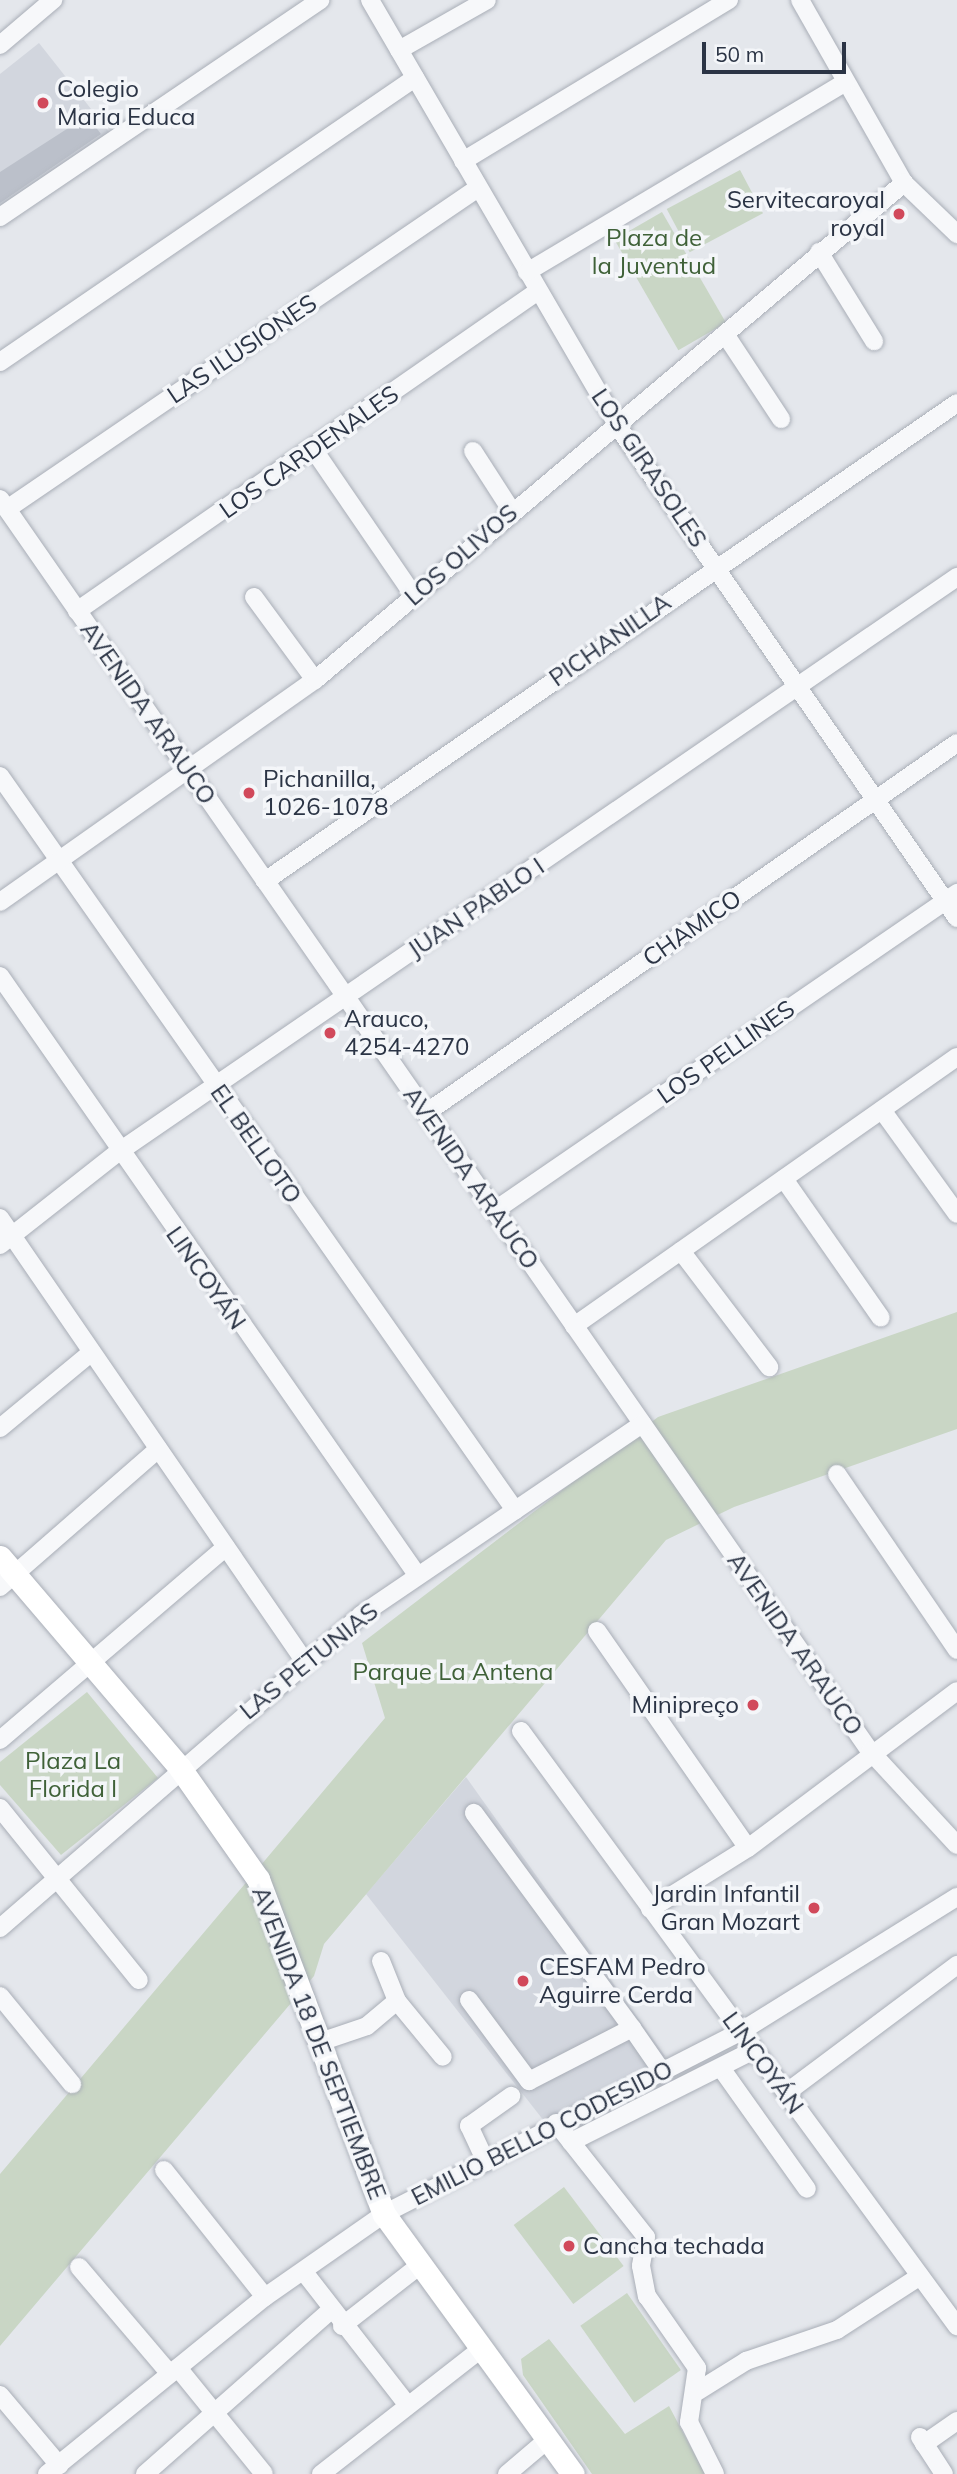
<!DOCTYPE html>
<meta charset="utf-8">
<style>
body{margin:0}
#map{position:relative;width:957px;height:2474px;overflow:hidden;background:#e4e7ec;font-family:Mulish,sans-serif}
div>[style]{position:absolute}
.built>*{inset:0;background:#d2d6de}
.green>*{inset:0;background:#c9d6c5;transform-origin:0 0}
.building>*{inset:0;background:#bbc0ca}
.roads{filter:drop-shadow(0 0 2px #a9aeb7) drop-shadow(0 0 2px #a9aeb7)}
.minor>*{height:18px;margin:-9px;padding:0 9px;transform-origin:9px;border-radius:9px;background:#f7f8fa}
.major>*{height:23px;margin:-11.5px;padding:0 11.5px;transform-origin:11.5px;border-radius:11.5px;background:#fff}
.dots>*{width:19px;height:19px;translate:-50% -50%;box-sizing:border-box;border:4px solid #f4f6f9;border-radius:50%}
span{translate:-50% -50%;white-space:nowrap;text-align:center;line-height:1.15;-webkit-text-stroke:7px #f4f6f9;paint-order:stroke}
.poi-label{font-size:24px;color:#2b3445}
.left{translate:0 -50%;text-align:left}
.right{translate:-100% -50%;text-align:right}
.park-label{font-size:24px;color:#3f6138}
.street-label{font-size:24px;color:#2b3445}
.scale{position:absolute;left:702px;top:42px;width:144px;height:32px;box-sizing:border-box;border:4px solid #2b3445;border-top:0;padding-left:9px;font-size:21px;line-height:24px;white-space:nowrap;color:#2b3445;-webkit-text-stroke:5px #f4f6f9;paint-order:stroke}
</style>
<div id="map">
<div class="built">
<i style="clip-path:polygon(39px 43px,110px 133px,0 208px,0 74px)"></i>
<i style="clip-path:polygon(466px 1777px,665px 2056px,544px 2121px,366px 1894px)"></i>
</div>
<div class="green">
<i style="left:740px;top:170px;width:49px;height:83px;rotate:62deg"></i>
<i style="left:662px;top:212px;width:128px;height:55px;rotate:60deg"></i>
<i style="clip-path:polygon(957px 1312px,957px 1429px,734px 1507px,666px 1540px,324px 1944px,314px 1976px,0 2346px,0 2174px,385px 1718px,362px 1643px,658px 1417px)"></i>
<i style="clip-path:polygon(87px 1692px,158px 1778px,61px 1855px,0 1785px,0 1762px)"></i>
<i style="left:564px;top:2187px;width:99px;height:63px;rotate:53deg"></i>
<i style="left:627px;top:2293px;width:94px;height:57px;rotate:55deg"></i>
<i style="clip-path:polygon(549px 2339px,625px 2434px,669px 2406px,705px 2474px,592px 2474px,523px 2375px,521px 2359px)"></i>
</div>
<div class="building">
<i style="clip-path:polygon(87px 116px,101px 134px,0 203px,0 172px)"></i>
</div>
<div class="roads">
<div class="minor">
<i style="left:370px;top:0;width:492px;rotate:59.8deg"></i>
<i style="left:617px;top:425px;width:599px;rotate:55.41deg"></i>
<i style="left:800px;top:0;width:210px;rotate:60.4deg"></i>
<i style="left:904px;top:183px;width:74px;rotate:43.9deg"></i>
<i style="left:0;top:45px;width:70px;rotate:-40.3deg"></i>
<i style="left:399px;top:50px;width:101px;rotate:-29.6deg"></i>
<i style="left:463px;top:161px;width:311px;rotate:-31.2deg"></i>
<i style="left:0;top:217px;width:387px;rotate:-34.1deg"></i>
<i style="left:819px;top:252px;width:105px;rotate:58.3deg"></i>
<i style="left:527px;top:272px;width:371px;rotate:-30.8deg"></i>
<i style="left:725px;top:334px;width:102px;rotate:56.6deg"></i>
<i style="left:0;top:362px;width:503px;rotate:-34.39deg"></i>
<i style="left:314px;top:450px;width:177px;rotate:55.6deg"></i>
<i style="left:473px;top:451px;width:70px;rotate:57.2deg"></i>
<i style="left:0;top:499px;width:1525px;rotate:55.21deg"></i>
<i style="left:870px;top:1751px;width:128px;rotate:47.2deg"></i>
<i style="left:7px;top:509px;width:570px;rotate:-34.28deg"></i>
<i style="left:254px;top:597px;width:103px;rotate:53.7deg"></i>
<i style="left:77px;top:611px;width:561px;rotate:-34.77deg"></i>
<i style="left:0;top:776px;width:897px;rotate:54.95deg"></i>
<i style="left:265px;top:881px;width:841px;rotate:-34.63deg"></i>
<i style="left:0;top:902px;width:385px;rotate:-35.2deg"></i>
<i style="left:315px;top:680px;width:771px;rotate:-40.16deg"></i>
<i style="left:0;top:976px;width:731px;rotate:55.14deg"></i>
<i style="left:882px;top:1110px;width:128px;rotate:54.2deg"></i>
<i style="left:426px;top:1113px;width:647px;rotate:-34.87deg"></i>
<i style="left:784px;top:1179px;width:169px;rotate:55.1deg"></i>
<i style="left:494px;top:1211px;width:562px;rotate:-34.48deg"></i>
<i style="left:0;top:1218px;width:539px;rotate:55.51deg"></i>
<i style="left:0;top:1245px;width:149px;rotate:-38.2deg"></i>
<i style="left:117px;top:1153px;width:1019px;rotate:-34.44deg"></i>
<i style="left:681px;top:1251px;width:146px;rotate:52.8deg"></i>
<i style="left:574px;top:1326px;width:468px;rotate:-35.1deg"></i>
<i style="left:0;top:1428px;width:119px;rotate:-39.6deg"></i>
<i style="left:837px;top:1474px;width:213px;rotate:55.7deg"></i>
<i style="left:0;top:1587px;width:210px;rotate:-41.1deg"></i>
<i style="left:597px;top:1631px;width:264px;rotate:55.2deg"></i>
<i style="left:521px;top:1731px;width:738px;rotate:53.77deg"></i>
<i style="left:0;top:1740px;width:297px;rotate:-40.5deg"></i>
<i style="left:0;top:1808px;width:221px;rotate:51.1deg"></i>
<i style="left:650px;top:1909px;width:115px;rotate:-31.9deg"></i>
<i style="left:748px;top:1848px;width:261px;rotate:-36.9deg"></i>
<i style="left:0;top:1928px;width:478px;rotate:-40.9deg"></i>
<i style="left:361px;top:1615px;width:340px;rotate:-34.2deg"></i>
<i style="left:381px;top:1961px;width:43px;rotate:68.2deg"></i>
<i style="left:0;top:1996px;width:114px;rotate:50.7deg"></i>
<i style="left:469px;top:2000px;width:101px;rotate:53.5deg"></i>
<i style="left:529px;top:2081px;width:116px;rotate:-27.2deg"></i>
<i style="left:632px;top:2028px;width:267px;rotate:-126.3deg"></i>
<i style="left:632px;top:2028px;width:51px;rotate:55.4deg"></i>
<i style="left:323px;top:2041px;width:46px;rotate:-18.8deg"></i>
<i style="left:367px;top:2026px;width:39px;rotate:-40deg"></i>
<i style="left:397px;top:2001px;width:72px;rotate:50.6deg"></i>
<i style="left:721px;top:2068px;width:148px;rotate:54.6deg"></i>
<i style="left:786px;top:2093px;width:214px;rotate:-36.8deg"></i>
<i style="left:556px;top:2123px;width:145px;rotate:51.7deg"></i>
<i style="left:646px;top:2237px;width:29px;rotate:100deg"></i>
<i style="left:641px;top:2266px;width:31px;rotate:79deg"></i>
<i style="left:647px;top:2296px;width:88px;rotate:55.2deg"></i>
<i style="left:697px;top:2368px;width:55px;rotate:98.4deg"></i>
<i style="left:689px;top:2422px;width:58px;rotate:63.4deg"></i>
<i style="left:571px;top:2142px;width:205px;rotate:-26.7deg"></i>
<i style="left:486px;top:2162px;width:40px;rotate:-115deg"></i>
<i style="left:469px;top:2126px;width:52px;rotate:-35.5deg"></i>
<i style="left:164px;top:2170px;width:162px;rotate:51.5deg"></i>
<i style="left:79px;top:2267px;width:140px;rotate:49.6deg"></i>
<i style="left:304px;top:2272px;width:166px;rotate:52.1deg"></i>
<i style="left:342px;top:2326px;width:99px;rotate:-38deg"></i>
<i style="left:178px;top:2368px;width:136px;rotate:50.9deg"></i>
<i style="left:698px;top:2391px;width:57px;rotate:-32deg"></i>
<i style="left:746px;top:2361px;width:96px;rotate:-18.8deg"></i>
<i style="left:837px;top:2330px;width:99px;rotate:-33deg"></i>
<i style="left:0;top:2395px;width:92px;rotate:49.9deg"></i>
<i style="left:920px;top:2437px;width:44px;rotate:57deg"></i>
<i style="left:924px;top:2444px;width:40px;rotate:-34.9deg"></i>
<i style="left:47px;top:2474px;width:281px;rotate:-39.1deg"></i>
<i style="left:265px;top:2297px;width:145px;rotate:-34.9deg"></i>
<i style="left:384px;top:2214px;width:400px;rotate:-27.1deg"></i>
<i style="left:740px;top:2032px;width:256px;rotate:-31.9deg"></i>
<i style="left:145px;top:2474px;width:249px;rotate:-41.4deg"></i>
<i style="left:321px;top:2474px;width:203px;rotate:-38deg"></i>
<i style="left:507px;top:2474px;width:52px;rotate:-40.4deg"></i>
</div>
<div class="major">
<i style="left:0;top:1557px;width:277px;rotate:49.5deg"></i>
<i style="left:180px;top:1768px;width:136px;rotate:54.9deg"></i>
<i style="left:258px;top:1879px;width:358px;rotate:69.4deg"></i>
<i style="left:384px;top:2214px;width:321px;rotate:54deg"></i>
</div>
</div>
<div class="dots">
<i style="left:43px;top:103px;background:#d1495b"></i>
<i style="left:899px;top:214px;background:#d1495b"></i>
<i style="left:249px;top:793px;background:#d1495b"></i>
<i style="left:330px;top:1033px;background:#d1495b"></i>
<i style="left:753px;top:1705px;background:#d1495b"></i>
<i style="left:814px;top:1908px;background:#d1495b"></i>
<i style="left:523px;top:1981px;background:#d1495b"></i>
<i style="left:569px;top:2246px;background:#d1495b"></i>
</div>
<div class="poi-label">
<span class="left" style="left:57px;top:103px">Colegio<br>Maria Educa</span>
<span class="right" style="left:885px;top:214px">Servitecaroyal<br>royal</span>
<span class="left" style="left:263px;top:793px">Pichanilla,<br>1026-1078</span>
<span class="left" style="left:344px;top:1033px">Arauco,<br>4254-4270</span>
<span class="right" style="left:739px;top:1705px">Minipreço</span>
<span class="right" style="left:800px;top:1908px">Jardin Infantil<br>Gran Mozart</span>
<span class="left" style="left:539px;top:1981px">CESFAM Pedro<br>Aguirre Cerda</span>
<span class="left" style="left:583px;top:2246px">Cancha techada</span>
</div>
<div class="park-label">
<span style="left:654px;top:252px">Plaza de<br>la Juventud</span>
<span style="left:453px;top:1672px">Parque La Antena</span>
<span style="left:73px;top:1775px">Plaza La<br>Florida I</span>
</div>
<div class="street-label">
<span style="left:242px;top:349px;rotate:-34deg">LAS ILUSIONES</span>
<span style="left:309px;top:452px;rotate:-35deg">LOS CARDENALES</span>
<span style="left:649px;top:468px;rotate:56deg">LOS GIRASOLES</span>
<span style="left:461px;top:555px;rotate:-41deg">LOS OLIVOS</span>
<span style="left:610px;top:640px;rotate:-35deg">PICHANILLA</span>
<span style="left:148px;top:713px;rotate:55deg">AVENIDA ARAUCO</span>
<span style="left:476px;top:908px;rotate:-34deg">JUAN PABLO I</span>
<span style="left:692px;top:928px;rotate:-35deg">CHAMICO</span>
<span style="left:726px;top:1052px;rotate:-35deg">LOS PELLINES</span>
<span style="left:256px;top:1144px;rotate:55deg">EL BELLOTO</span>
<span style="left:471px;top:1178px;rotate:55deg">AVENIDA ARAUCO</span>
<span style="left:206px;top:1278px;rotate:55deg">LINCOYÁN</span>
<span style="left:795px;top:1644px;rotate:55deg">AVENIDA ARAUCO</span>
<span style="left:309px;top:1661px;rotate:-39deg">LAS PETUNIAS</span>
<span style="left:319px;top:2043px;rotate:69deg">AVENIDA 18 DE SEPTIEMBRE</span>
<span style="left:763px;top:2063px;rotate:54deg">LINCOYÁN</span>
<span style="left:542px;top:2133px;rotate:-27deg">EMILIO BELLO CODESIDO</span>
</div>
<div class="scale">50 m</div>
</div>
